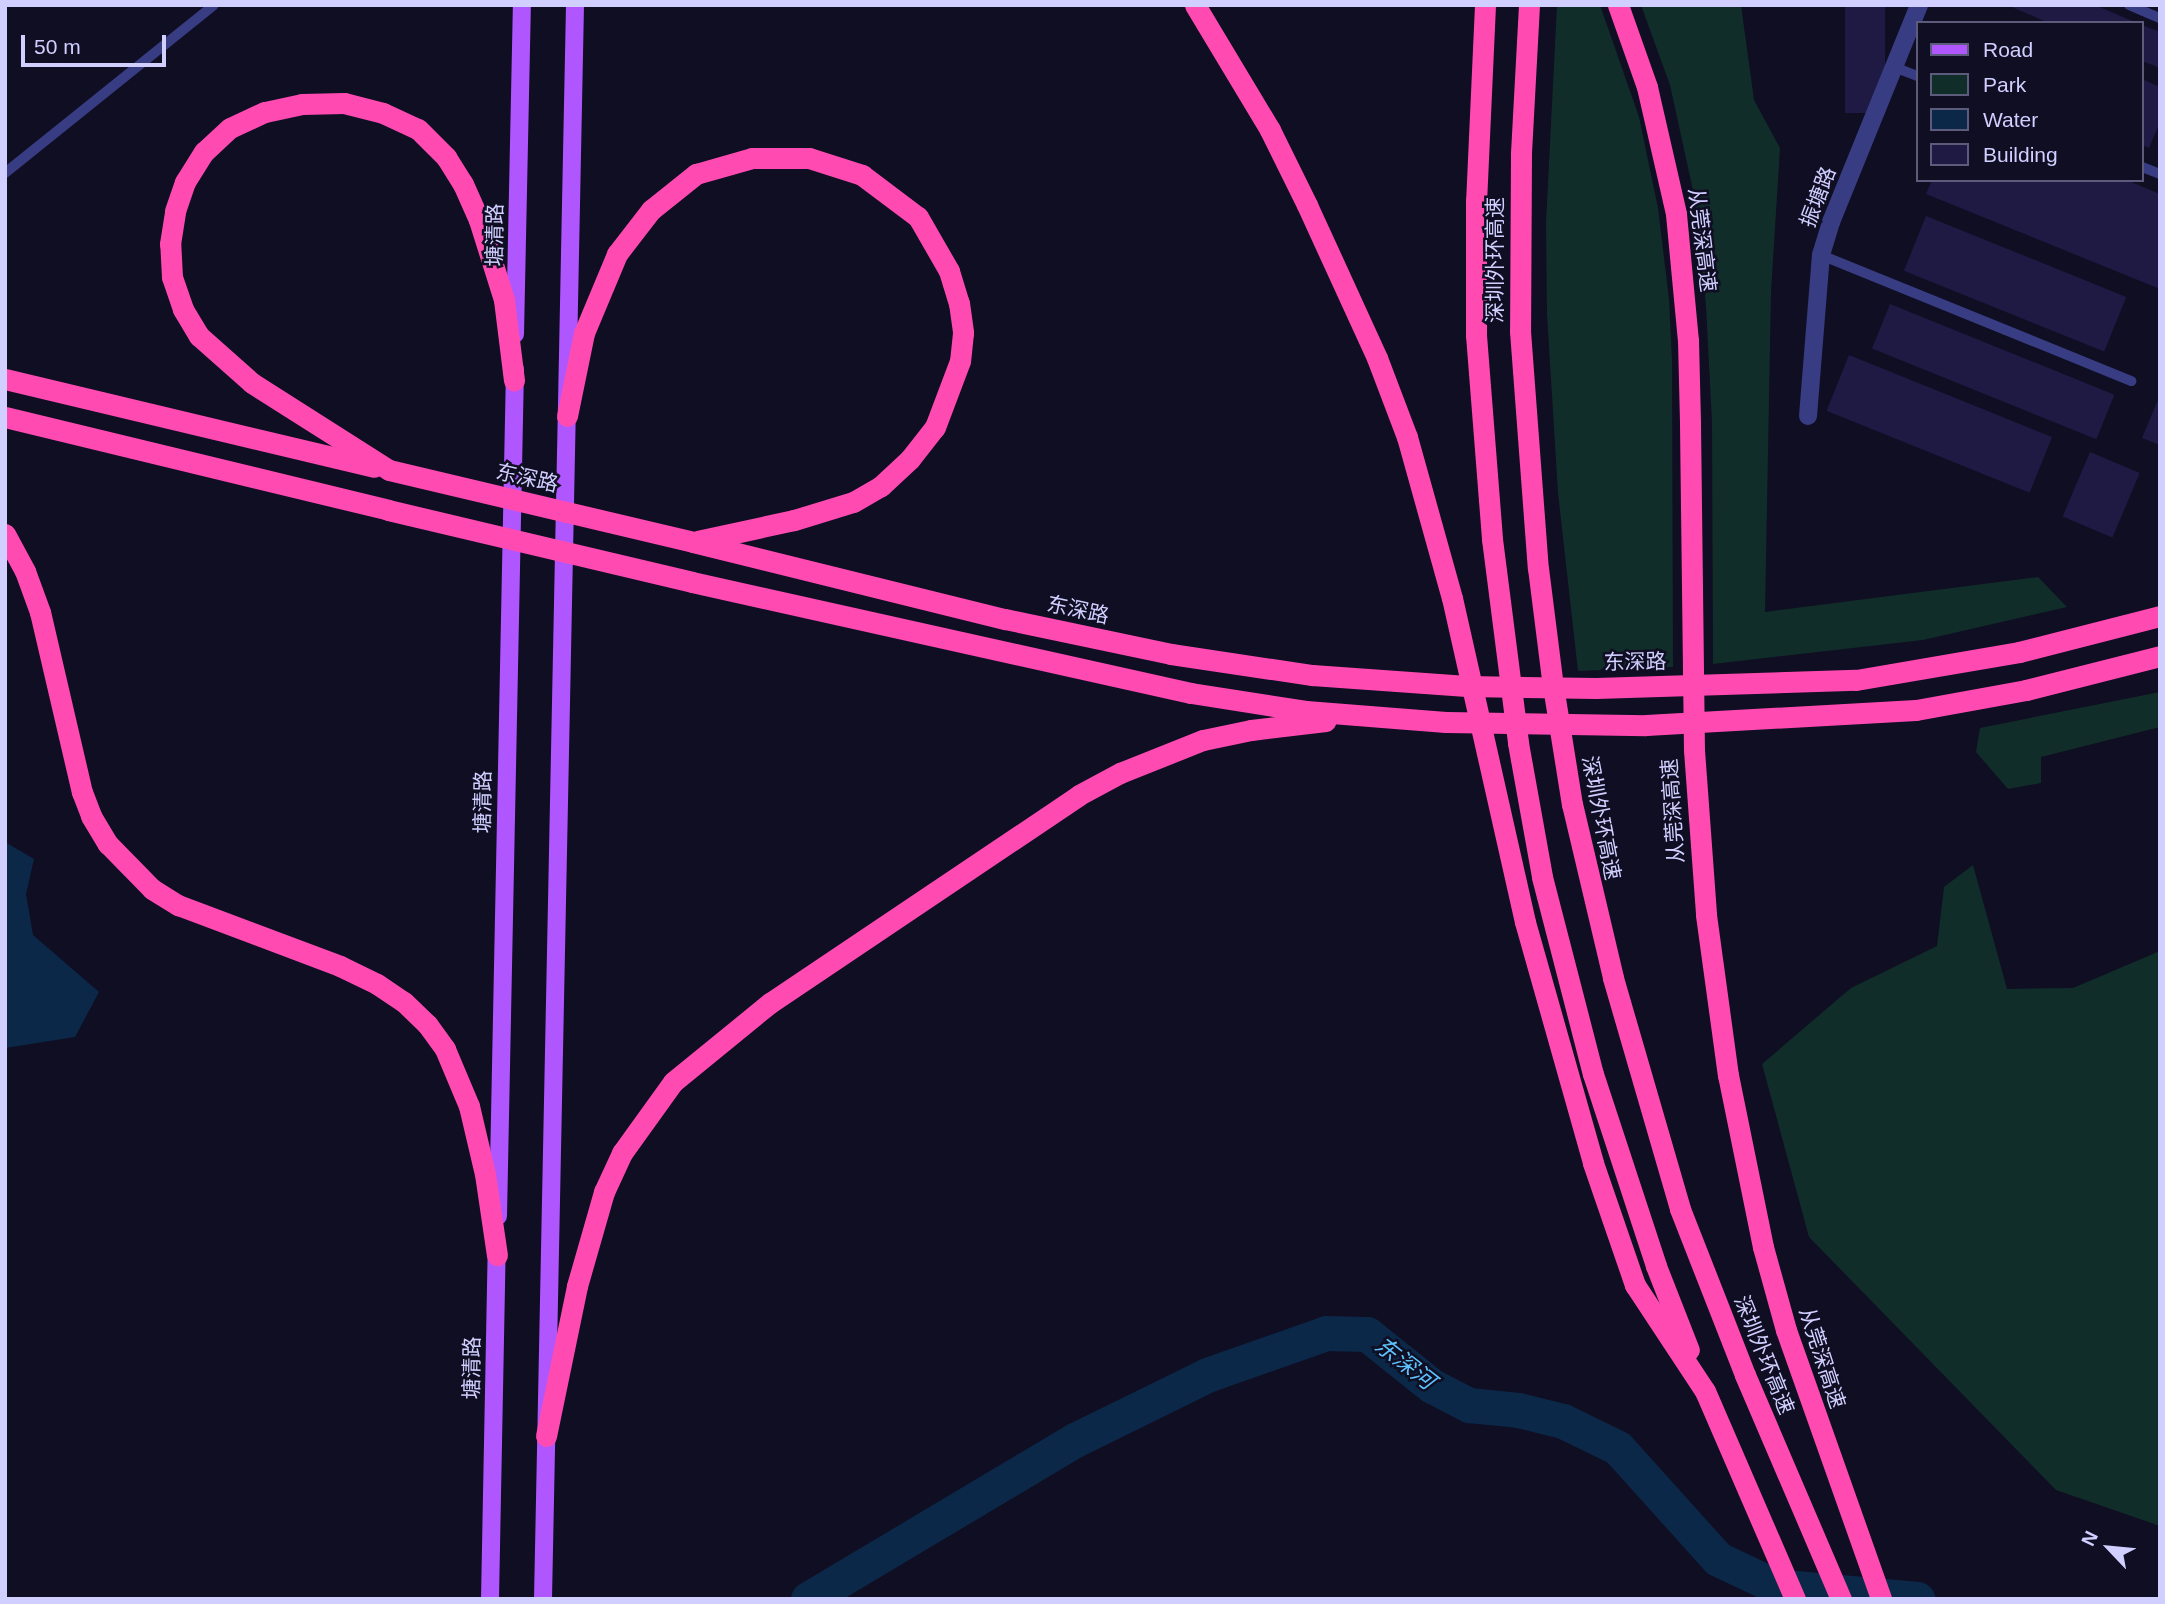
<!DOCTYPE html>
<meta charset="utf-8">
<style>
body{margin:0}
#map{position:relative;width:2165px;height:1604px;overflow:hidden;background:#0f0e23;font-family:Helvetica,"Noto Sans SC",sans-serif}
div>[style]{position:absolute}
.green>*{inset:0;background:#112d29}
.water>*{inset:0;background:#0c2848}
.river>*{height:35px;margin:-17.5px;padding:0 17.5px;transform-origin:17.5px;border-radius:17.5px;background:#0c2848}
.building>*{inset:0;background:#1e1a44;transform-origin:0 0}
.lane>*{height:10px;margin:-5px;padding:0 5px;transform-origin:5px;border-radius:5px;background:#383c82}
.street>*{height:18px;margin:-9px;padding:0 9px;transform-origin:9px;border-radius:9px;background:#383c82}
.primary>*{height:18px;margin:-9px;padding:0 9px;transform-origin:9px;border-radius:9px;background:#b056ff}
.highway>*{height:21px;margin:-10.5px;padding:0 10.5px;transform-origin:10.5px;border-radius:10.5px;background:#ff4ab2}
.highway-bridge>*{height:21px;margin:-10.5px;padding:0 10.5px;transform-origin:10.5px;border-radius:10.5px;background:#ff4ab2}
span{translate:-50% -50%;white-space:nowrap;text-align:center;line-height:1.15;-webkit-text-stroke:5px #0f0e23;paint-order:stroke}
.street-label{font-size:21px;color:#d0cfff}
.water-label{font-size:23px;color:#5dc3ff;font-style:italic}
.frame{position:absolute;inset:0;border:7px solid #d0cfff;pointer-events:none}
.legend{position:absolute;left:1916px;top:21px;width:228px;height:161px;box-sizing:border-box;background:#0f0e23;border:2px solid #5c5b7b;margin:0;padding:9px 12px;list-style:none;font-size:21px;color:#d0cfff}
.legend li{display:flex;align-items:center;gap:14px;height:35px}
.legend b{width:35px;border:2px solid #5c5b7b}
.north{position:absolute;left:2074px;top:1513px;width:70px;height:70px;-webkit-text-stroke:5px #0f0e23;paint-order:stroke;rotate:296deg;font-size:19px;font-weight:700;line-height:28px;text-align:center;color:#d0cfff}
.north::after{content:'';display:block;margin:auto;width:24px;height:32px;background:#d0cfff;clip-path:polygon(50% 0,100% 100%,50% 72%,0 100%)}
.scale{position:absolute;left:21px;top:35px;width:145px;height:32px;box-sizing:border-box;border:4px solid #d0cfff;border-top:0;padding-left:9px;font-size:21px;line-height:24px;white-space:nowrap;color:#d0cfff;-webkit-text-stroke:5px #0f0e23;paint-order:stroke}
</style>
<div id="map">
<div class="green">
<i style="clip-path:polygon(1557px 5px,1600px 5px,1639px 117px,1658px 208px,1669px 299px,1672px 361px,1673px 667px,1578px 671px,1558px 493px,1547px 314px,1546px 223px)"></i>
<i style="clip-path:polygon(1641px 5px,1741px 5px,1754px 100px,1780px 148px,1771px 292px,1765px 612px,2038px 577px,2067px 607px,1923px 640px,1713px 664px,1712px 423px,1706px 306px,1694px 195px,1670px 85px)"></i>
<i style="clip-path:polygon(2160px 692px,2160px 727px,2041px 757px,2041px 783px,2008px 789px,1976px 752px,1980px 728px)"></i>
<i style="clip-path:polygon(1973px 865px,2007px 989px,2073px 988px,2160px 951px,2160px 1526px,2056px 1490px,1809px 1237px,1762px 1064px,1851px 988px,1937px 946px,1944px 887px)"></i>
</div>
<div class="water">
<i style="clip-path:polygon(5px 842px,34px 859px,26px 894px,33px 935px,99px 992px,75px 1037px,5px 1048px)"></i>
</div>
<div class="river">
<i style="left:808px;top:1599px;width:311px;rotate:-30.8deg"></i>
<i style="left:1075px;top:1440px;width:147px;rotate:-26.2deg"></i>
<i style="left:1207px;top:1375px;width:126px;rotate:-19.4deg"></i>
<i style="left:1326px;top:1333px;width:41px;rotate:1.4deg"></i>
<i style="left:1367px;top:1334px;width:83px;rotate:38.7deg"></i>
<i style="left:1432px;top:1386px;width:42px;rotate:27.2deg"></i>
<i style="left:1469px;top:1405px;width:49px;rotate:5.8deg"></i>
<i style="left:1518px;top:1410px;width:46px;rotate:13.7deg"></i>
<i style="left:1563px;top:1421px;width:61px;rotate:26.1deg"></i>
<i style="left:1618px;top:1448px;width:149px;rotate:48deg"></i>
<i style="left:1718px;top:1559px;width:63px;rotate:25.3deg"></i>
<i style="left:1775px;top:1586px;width:143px;rotate:5.2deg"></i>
</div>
<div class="building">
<i style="left:1845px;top:5px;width:40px;height:108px"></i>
<i style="clip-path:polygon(2007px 5px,2095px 5px,2137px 23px,2049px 23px)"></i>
<i style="clip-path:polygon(2142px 25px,2160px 32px,2160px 68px,2142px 61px)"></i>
<i style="clip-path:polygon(2142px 79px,2160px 87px,2160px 122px,2149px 148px,2142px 145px)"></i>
<i style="clip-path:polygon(1932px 180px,2126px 180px,2160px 194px,2160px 289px,1926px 194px)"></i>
<i style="left:1926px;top:216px;width:216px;height:59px;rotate:22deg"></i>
<i style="left:1890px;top:304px;width:242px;height:48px;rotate:22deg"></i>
<i style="left:1849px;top:355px;width:219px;height:60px;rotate:22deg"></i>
<i style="clip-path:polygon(2160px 395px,2160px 445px,2142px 438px)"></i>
<i style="left:2090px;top:452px;width:54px;height:70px;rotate:23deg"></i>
</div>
<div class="lane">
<i style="left:2129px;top:5px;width:34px;rotate:23deg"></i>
<i style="left:1894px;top:67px;width:26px;rotate:21deg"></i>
<i style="left:2142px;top:167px;width:19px;rotate:21deg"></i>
<i style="left:5px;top:173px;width:268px;rotate:-38.8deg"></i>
<i style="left:1821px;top:255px;width:335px;rotate:22.1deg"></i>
</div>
<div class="street">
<i style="left:1808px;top:416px;width:162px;rotate:-85.4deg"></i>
<i style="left:1821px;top:255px;width:34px;rotate:-73deg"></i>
<i style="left:1831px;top:222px;width:234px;rotate:-67.9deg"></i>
</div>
<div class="primary">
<i style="left:515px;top:334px;width:329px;rotate:-88.8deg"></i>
<i style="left:498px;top:1216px;width:847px;rotate:-88.85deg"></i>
<i style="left:490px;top:1599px;width:355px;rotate:-88.9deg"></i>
<i style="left:543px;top:1599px;width:1594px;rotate:-88.85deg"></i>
</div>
<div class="highway">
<i style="left:1618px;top:5px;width:87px;rotate:70.5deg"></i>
<i style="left:1647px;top:87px;width:130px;rotate:77.1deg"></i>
<i style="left:1676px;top:214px;width:127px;rotate:84.6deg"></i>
<i style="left:1688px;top:340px;width:84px;rotate:88.6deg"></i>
<i style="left:5px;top:379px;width:379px;rotate:13.4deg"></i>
<i style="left:567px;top:416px;width:85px;rotate:-78.4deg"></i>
<i style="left:584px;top:333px;width:86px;rotate:-67.3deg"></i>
<i style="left:617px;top:254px;width:56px;rotate:-52.3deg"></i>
<i style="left:651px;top:210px;width:58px;rotate:-38.7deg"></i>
<i style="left:696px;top:174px;width:58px;rotate:-15.9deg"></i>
<i style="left:752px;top:158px;width:57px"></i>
<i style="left:809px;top:158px;width:56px;rotate:17.8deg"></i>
<i style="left:862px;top:175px;width:70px;rotate:36.9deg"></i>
<i style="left:918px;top:217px;width:62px;rotate:60.1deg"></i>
<i style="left:949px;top:271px;width:34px;rotate:73deg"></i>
<i style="left:959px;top:303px;width:30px;rotate:82deg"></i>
<i style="left:963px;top:333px;width:28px;rotate:96deg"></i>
<i style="left:960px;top:361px;width:71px;rotate:110.7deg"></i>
<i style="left:935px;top:427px;width:41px;rotate:128deg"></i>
<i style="left:910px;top:459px;width:40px;rotate:137deg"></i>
<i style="left:881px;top:486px;width:32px;rotate:150deg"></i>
<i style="left:853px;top:502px;width:62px;rotate:163deg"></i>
<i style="left:794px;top:520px;width:98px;rotate:167.7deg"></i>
<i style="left:5px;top:417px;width:394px;rotate:13.6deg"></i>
<i style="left:389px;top:470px;width:162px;rotate:-147.6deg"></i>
<i style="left:252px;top:383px;width:71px;rotate:-138.4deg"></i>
<i style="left:199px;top:336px;width:31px;rotate:-121deg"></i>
<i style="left:183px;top:309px;width:34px;rotate:-109deg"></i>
<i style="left:172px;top:277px;width:33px;rotate:-93deg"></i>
<i style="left:170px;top:244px;width:33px;rotate:-81deg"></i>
<i style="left:175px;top:211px;width:31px;rotate:-71deg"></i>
<i style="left:185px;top:182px;width:36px;rotate:-58deg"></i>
<i style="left:204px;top:152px;width:35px;rotate:-43deg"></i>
<i style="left:230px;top:128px;width:38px;rotate:-25deg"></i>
<i style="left:265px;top:112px;width:38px;rotate:-12deg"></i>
<i style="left:302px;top:104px;width:42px;rotate:-1.4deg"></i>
<i style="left:344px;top:103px;width:40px;rotate:14.4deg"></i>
<i style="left:383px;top:113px;width:38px;rotate:25deg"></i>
<i style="left:418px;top:129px;width:40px;rotate:45deg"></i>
<i style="left:446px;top:157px;width:32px;rotate:58deg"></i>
<i style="left:463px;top:184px;width:39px;rotate:66deg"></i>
<i style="left:479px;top:220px;width:84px;rotate:72.6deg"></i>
<i style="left:504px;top:300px;width:81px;rotate:82.9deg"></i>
<i style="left:5px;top:534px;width:42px;rotate:61.6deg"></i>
<i style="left:25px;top:571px;width:44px;rotate:69.9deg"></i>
<i style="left:40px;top:612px;width:185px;rotate:76.9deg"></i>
<i style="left:82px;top:792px;width:26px;rotate:69deg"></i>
<i style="left:91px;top:816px;width:33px;rotate:59deg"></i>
<i style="left:108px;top:844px;width:63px;rotate:45.6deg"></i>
<i style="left:152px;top:889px;width:31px;rotate:32deg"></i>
<i style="left:178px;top:905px;width:173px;rotate:20.6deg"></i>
<i style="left:340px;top:966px;width:41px;rotate:25.9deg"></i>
<i style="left:377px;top:984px;width:32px;rotate:34deg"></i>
<i style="left:404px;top:1002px;width:32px;rotate:44deg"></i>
<i style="left:427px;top:1024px;width:31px;rotate:54deg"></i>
<i style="left:445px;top:1049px;width:62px;rotate:67.2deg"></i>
<i style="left:469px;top:1106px;width:70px;rotate:76.8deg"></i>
<i style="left:485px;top:1174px;width:82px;rotate:81.6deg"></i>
<i style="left:693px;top:542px;width:321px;rotate:13.9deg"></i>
<i style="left:1005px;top:619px;width:170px;rotate:11.9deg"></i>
<i style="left:1171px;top:654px;width:143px;rotate:8.5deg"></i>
<i style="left:1312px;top:675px;width:155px;rotate:4.1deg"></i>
<i style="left:1467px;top:686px;width:129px;rotate:0.9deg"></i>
<i style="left:1596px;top:688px;width:260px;rotate:-1.8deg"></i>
<i style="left:1856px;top:680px;width:165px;rotate:-9.7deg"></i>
<i style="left:2019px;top:652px;width:146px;rotate:-14.3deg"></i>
<i style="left:692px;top:582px;width:511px;rotate:12.54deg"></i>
<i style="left:1191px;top:693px;width:116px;rotate:8.9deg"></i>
<i style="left:1306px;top:711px;width:140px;rotate:4.5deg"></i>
<i style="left:1446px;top:722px;width:200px;rotate:0.9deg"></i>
<i style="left:1646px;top:725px;width:270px;rotate:-3.2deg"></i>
<i style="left:1916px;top:710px;width:112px;rotate:-10.3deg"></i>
<i style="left:2026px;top:690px;width:138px;rotate:-14.2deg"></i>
<i style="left:1705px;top:1391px;width:227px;rotate:66.6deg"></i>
<i style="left:546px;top:1436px;width:153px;rotate:-78.3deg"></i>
<i style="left:577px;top:1286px;width:98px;rotate:-74deg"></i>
<i style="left:604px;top:1192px;width:43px;rotate:-65.2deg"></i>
<i style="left:622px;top:1153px;width:87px;rotate:-54.3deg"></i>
<i style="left:673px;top:1082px;width:125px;rotate:-39.2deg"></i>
<i style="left:770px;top:1003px;width:372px;rotate:-33.9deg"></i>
<i style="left:1079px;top:795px;width:47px;rotate:-28.2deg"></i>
<i style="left:1120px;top:773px;width:89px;rotate:-21.7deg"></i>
<i style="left:1203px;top:740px;width:49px;rotate:-11.8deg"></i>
<i style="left:1251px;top:730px;width:75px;rotate:-6.9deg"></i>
</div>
<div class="highway-bridge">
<i style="left:1195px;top:5px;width:146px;rotate:59deg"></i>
<i style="left:1270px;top:130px;width:84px;rotate:63.7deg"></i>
<i style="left:1307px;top:205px;width:168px;rotate:65.4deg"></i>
<i style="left:1377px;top:358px;width:85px;rotate:69.2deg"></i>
<i style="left:1407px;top:437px;width:167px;rotate:74.4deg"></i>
<i style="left:1452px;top:598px;width:332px;rotate:77.3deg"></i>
<i style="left:1525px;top:922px;width:250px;rotate:74.2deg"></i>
<i style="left:1593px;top:1163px;width:129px;rotate:71deg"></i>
<i style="left:1635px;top:1285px;width:127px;rotate:56.6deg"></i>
<i style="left:1485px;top:5px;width:195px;rotate:92.6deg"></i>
<i style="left:1476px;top:200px;width:135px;rotate:90deg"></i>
<i style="left:1476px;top:335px;width:205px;rotate:85.5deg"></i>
<i style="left:1492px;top:539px;width:206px;rotate:82.7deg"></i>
<i style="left:1518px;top:743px;width:136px;rotate:79.8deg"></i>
<i style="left:1542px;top:877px;width:203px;rotate:75.5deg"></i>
<i style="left:1593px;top:1074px;width:202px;rotate:71.8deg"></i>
<i style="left:1656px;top:1266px;width:90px;rotate:68.6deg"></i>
<i style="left:1529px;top:5px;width:148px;rotate:93.1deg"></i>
<i style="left:1521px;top:153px;width:178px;rotate:90.3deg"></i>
<i style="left:1520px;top:331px;width:238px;rotate:85.7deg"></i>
<i style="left:1538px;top:568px;width:119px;rotate:82.8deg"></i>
<i style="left:1553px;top:686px;width:120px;rotate:80.9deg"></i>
<i style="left:1572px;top:804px;width:179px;rotate:76.7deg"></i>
<i style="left:1613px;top:978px;width:241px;rotate:73.8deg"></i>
<i style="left:1680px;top:1209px;width:178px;rotate:68.6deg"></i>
<i style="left:1745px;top:1375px;width:244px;rotate:66.8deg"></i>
<i style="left:1690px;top:424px;width:326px;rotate:89.3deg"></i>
<i style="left:1694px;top:750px;width:165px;rotate:85.8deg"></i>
<i style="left:1706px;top:915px;width:162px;rotate:82.2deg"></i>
<i style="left:1728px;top:1075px;width:176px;rotate:78.5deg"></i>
<i style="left:1763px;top:1247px;width:86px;rotate:74.5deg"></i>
<i style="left:1786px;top:1330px;width:285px;rotate:70.5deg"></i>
<i style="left:389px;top:470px;width:312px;rotate:13.3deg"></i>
<i style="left:388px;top:510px;width:312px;rotate:13.3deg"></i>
</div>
<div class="street-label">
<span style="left:1818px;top:197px;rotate:-69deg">振塘路</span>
<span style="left:495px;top:235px;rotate:-89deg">塘清路</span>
<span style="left:1702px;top:240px;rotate:83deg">从莞深高速</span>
<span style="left:1495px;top:260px;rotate:-90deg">深圳外环高速</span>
<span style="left:527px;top:478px;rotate:13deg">东深路</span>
<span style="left:1078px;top:610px;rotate:12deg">东深路</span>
<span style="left:1635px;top:662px;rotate:-1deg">东深路</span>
<span style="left:483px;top:802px;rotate:-89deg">塘清路</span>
<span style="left:1673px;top:811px;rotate:-94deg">从莞深高速</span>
<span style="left:1601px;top:818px;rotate:79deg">深圳外环高速</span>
<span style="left:1764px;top:1355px;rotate:68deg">深圳外环高速</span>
<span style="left:1822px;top:1358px;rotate:72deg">从莞深高速</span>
<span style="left:472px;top:1368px;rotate:-89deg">塘清路</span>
</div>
<div class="water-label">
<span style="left:1405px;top:1363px;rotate:38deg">东深河</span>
</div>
<div class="frame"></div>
<ul class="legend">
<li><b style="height:9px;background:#b056ff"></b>Road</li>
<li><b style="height:19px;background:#112d29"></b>Park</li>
<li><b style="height:19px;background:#0c2848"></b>Water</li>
<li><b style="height:19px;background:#1e1a44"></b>Building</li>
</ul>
<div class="north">N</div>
<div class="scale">50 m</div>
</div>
